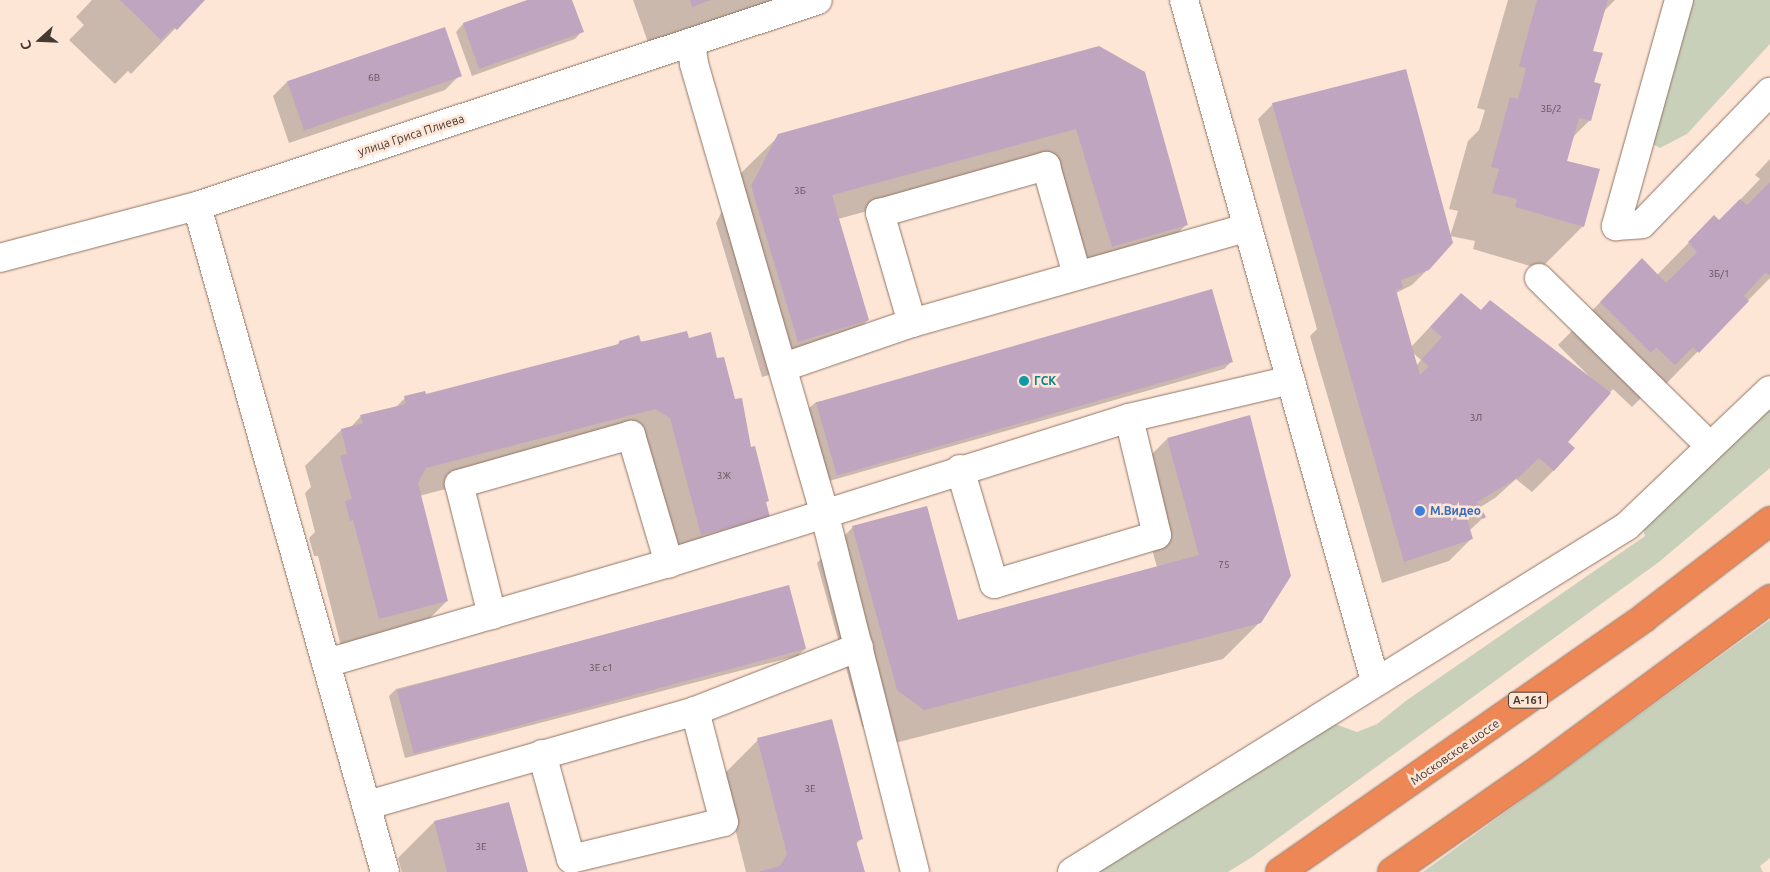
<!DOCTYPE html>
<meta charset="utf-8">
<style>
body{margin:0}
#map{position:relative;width:1770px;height:872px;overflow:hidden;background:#fee6d7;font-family:Ubuntu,sans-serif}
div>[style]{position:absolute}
.green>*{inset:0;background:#c8d0ba}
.shadow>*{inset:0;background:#0003}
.building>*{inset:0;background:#bfa5c0;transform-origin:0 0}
.roads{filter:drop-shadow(0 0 1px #8f7463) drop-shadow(0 0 1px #8f7463)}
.minor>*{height:28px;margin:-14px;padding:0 14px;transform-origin:14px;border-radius:14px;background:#fff}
.highway>*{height:28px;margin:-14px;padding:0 14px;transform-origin:14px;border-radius:14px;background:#ed8755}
.dots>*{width:14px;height:14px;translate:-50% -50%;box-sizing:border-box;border:2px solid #fee6d7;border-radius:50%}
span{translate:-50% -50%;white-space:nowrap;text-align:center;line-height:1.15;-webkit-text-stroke:5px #fee6d7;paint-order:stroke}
.number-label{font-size:10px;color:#645456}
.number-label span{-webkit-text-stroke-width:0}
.shield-label span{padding:1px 4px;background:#fee6d7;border:1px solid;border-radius:4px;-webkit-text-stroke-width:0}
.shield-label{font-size:11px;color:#453932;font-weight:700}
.street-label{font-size:12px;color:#453932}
.culture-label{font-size:12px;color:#0d838f;font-weight:700}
.left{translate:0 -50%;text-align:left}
.shop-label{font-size:12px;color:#366cbe;font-weight:700}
.north{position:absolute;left:15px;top:15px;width:50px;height:50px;-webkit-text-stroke:4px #fee6d7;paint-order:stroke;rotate:250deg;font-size:14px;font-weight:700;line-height:20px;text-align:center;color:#453932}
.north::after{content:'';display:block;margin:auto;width:18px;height:22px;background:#453932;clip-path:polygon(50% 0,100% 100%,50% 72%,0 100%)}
</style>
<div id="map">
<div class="green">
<i style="clip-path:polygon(1688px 0,1770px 0,1770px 44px,1687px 134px,1660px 148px,1653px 144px,1654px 129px)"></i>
<i style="clip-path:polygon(1770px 396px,1770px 468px,1659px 562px,1252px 857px,1228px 872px,1096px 872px,1327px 721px,1357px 732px,1377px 724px,1407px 700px,1645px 536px,1640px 519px)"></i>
<i style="clip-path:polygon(1770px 620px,1770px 858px,1760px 866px,1763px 872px,1423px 872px)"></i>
</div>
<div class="shadow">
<i style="clip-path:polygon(92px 0,203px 0,131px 74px,128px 71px,115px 84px,69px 40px,84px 25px,76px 17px)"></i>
<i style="clip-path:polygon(531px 0,571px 0,582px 31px,575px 39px,472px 76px,456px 32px,463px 24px)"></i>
<i style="clip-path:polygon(633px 0,787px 0,650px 48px)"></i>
<i style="clip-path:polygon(1508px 0,1615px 0,1603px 12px,1592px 52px,1590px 120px,1572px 138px,1565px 162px,1583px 226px,1540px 269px,1473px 249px,1475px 241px,1450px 236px,1458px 211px,1449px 209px,1468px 141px,1479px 130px,1485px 110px,1477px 108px)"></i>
<i style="clip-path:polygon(1099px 47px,1187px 224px,1151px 260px,1077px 282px,1040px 164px,838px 219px,868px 320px,832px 356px,762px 377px,716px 223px,742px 172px,779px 136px)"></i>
<i style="clip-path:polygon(460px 75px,445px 90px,289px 143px,273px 96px,288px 81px)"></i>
<i style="clip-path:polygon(evenodd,1273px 104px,1428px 269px,1412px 285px,1396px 293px,1411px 347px,1461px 294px,1481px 311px,1590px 377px,1558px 345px,1642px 260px,1657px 275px,1714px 217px,1719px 222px,1760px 179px,1755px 175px,1770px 159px,1770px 278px,1656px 394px,1650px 389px,1632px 407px,1613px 389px,1566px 442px,1554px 470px,1532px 492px,1516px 479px,1495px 498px,1479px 508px,1484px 517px,1469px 531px,1471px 539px,1449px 561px,1382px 583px,1310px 336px,1317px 329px,1258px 119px,1273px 104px,1412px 352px,1421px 360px,1416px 366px,1412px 352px)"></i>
<i style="clip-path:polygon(688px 340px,717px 360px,734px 401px,768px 500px,765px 503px,768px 517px,665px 571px,635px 454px,618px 444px,419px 496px,447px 601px,411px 637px,343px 654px,318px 556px,314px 556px,309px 538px,315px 532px,305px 493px,311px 487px,305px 466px,341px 430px,350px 428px,361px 416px,395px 408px,405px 398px,425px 396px,615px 346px,620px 342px)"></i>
<i style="clip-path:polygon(1231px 362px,1224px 369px,829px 481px,808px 409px,816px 402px)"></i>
<i style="clip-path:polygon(1167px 439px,1260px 622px,1223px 659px,887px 745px,862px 726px,817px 563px,853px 527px,957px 621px,1157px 567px,1131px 475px)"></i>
<i style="clip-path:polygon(789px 587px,805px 649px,797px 656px,405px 758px,389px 696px,396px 689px)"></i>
<i style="clip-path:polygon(758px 740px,862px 838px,856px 844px,863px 872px,746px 872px,722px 776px)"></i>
<i style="clip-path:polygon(434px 822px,527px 872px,402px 872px,398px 858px)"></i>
</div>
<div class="building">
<i style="clip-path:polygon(120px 0,205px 0,177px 30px,174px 27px,161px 40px)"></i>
<i style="clip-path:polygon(527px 0,572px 0,584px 32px,479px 69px,463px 23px)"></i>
<i style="clip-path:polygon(690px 0,711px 0,692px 7px)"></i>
<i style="clip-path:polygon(1537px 0,1608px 0,1593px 51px,1603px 53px,1594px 82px,1601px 84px,1591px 121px,1579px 118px,1567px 161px,1600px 169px,1584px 227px,1515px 207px,1517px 199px,1492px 193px,1499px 169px,1491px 167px,1510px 97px,1518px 99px,1526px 68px,1519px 66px)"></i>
<i style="left:445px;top:27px;width:52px;height:167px;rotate:71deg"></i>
<i style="clip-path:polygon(1099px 46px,1145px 72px,1188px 225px,1112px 247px,1076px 129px,832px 195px,869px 320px,798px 342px,751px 186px,778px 134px)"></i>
<i style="clip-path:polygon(1406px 69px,1453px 243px,1429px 270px,1401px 280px,1403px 288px,1396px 290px,1420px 375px,1429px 366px,1421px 360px,1442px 337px,1430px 327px,1461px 293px,1481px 310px,1490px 300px,1611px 393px,1568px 442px,1575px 448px,1554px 471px,1539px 458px,1519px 477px,1477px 502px,1486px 517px,1483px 519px,1480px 513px,1467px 519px,1473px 539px,1404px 562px,1272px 103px)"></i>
<i style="clip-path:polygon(1770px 182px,1770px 276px,1766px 272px,1744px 296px,1749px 301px,1699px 353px,1693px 347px,1675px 365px,1656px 347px,1651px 353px,1600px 302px,1642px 258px,1666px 283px,1697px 252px,1688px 242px,1714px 215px,1719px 220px,1740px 199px,1747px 205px)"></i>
<i style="left:1212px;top:289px;width:76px;height:412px;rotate:74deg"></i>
<i style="clip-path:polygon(687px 331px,689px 338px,711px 332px,717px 358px,724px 357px,735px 399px,742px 398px,751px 447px,755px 446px,769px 501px,766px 502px,770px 517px,701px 535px,670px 418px,655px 409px,426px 468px,418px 483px,448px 601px,379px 619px,353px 520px,350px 521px,345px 501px,352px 499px,340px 456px,347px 454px,341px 429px,363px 423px,360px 415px,406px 404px,404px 396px,425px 391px,426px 394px,619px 344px,619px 341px,639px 335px,641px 342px)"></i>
<i style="clip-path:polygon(1250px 415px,1291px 576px,1261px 623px,924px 710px,897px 690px,852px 526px,927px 506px,958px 620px,1199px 555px,1167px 438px)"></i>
<i style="left:789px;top:585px;width:66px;height:406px;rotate:75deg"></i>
<i style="clip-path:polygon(832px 719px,863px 839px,856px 841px,865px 872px,758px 872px,780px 866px,787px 854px,757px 738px)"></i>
<i style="clip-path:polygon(509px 802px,528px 872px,447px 872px,434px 821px)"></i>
</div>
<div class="roads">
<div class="minor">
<i style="left:1184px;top:0;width:707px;rotate:74.33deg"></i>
<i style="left:1679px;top:0;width:235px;rotate:105.6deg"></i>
<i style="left:1616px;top:226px;width:26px;rotate:-4deg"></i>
<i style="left:1642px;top:224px;width:184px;rotate:-45.9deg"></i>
<i style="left:691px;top:42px;width:22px;rotate:82deg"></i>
<i style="left:694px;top:64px;width:466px;rotate:73.8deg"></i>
<i style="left:824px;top:512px;width:371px;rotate:75.8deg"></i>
<i style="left:197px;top:206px;width:692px;rotate:74.24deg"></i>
<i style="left:0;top:258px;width:204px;rotate:-14.8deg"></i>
<i style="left:197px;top:206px;width:654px;rotate:-18.35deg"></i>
<i style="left:1539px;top:278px;width:238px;rotate:44.5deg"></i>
<i style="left:912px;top:323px;width:115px;rotate:-106.2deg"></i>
<i style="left:880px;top:213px;width:173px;rotate:-15.8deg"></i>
<i style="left:1046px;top:166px;width:113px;rotate:74.1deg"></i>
<i style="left:784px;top:367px;width:135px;rotate:-19deg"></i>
<i style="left:912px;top:323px;width:349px;rotate:-15.9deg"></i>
<i style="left:960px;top:469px;width:120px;rotate:73.5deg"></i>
<i style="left:994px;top:584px;width:170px;rotate:-16.7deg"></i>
<i style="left:1157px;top:535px;width:120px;rotate:-103.5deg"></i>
<i style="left:492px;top:615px;width:135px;rotate:-104.1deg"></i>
<i style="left:459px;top:484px;width:179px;rotate:-15.9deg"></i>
<i style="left:631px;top:435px;width:134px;rotate:73.5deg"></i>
<i style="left:327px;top:663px;width:356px;rotate:-16.3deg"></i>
<i style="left:669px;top:563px;width:482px;rotate:-17.5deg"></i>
<i style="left:1129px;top:418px;width:166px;rotate:-13.2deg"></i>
<i style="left:542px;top:754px;width:109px;rotate:74.6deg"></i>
<i style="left:571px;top:859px;width:157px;rotate:-13.6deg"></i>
<i style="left:724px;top:822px;width:115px;rotate:-104.6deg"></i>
<i style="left:368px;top:805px;width:340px;rotate:-16deg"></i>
<i style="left:695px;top:711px;width:176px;rotate:-21.3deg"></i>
<i style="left:1072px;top:872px;width:654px;rotate:-31.94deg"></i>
<i style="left:1627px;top:526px;width:197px;rotate:-43.6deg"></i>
</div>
<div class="highway">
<i style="left:1280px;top:872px;width:445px;rotate:-34.9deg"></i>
<i style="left:1645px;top:617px;width:158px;rotate:-37.5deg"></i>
<i style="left:1392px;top:872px;width:182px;rotate:-34.9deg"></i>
<i style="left:1541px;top:768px;width:285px;rotate:-36.4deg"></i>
</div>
</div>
<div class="dots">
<i style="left:1024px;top:381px;background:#0f9aa8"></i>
<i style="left:1420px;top:511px;background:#3f7fe0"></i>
</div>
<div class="number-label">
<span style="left:374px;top:78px">6В</span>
<span style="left:1551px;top:109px">3Б/2</span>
<span style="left:800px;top:191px">3Б</span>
<span style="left:1719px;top:274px">3Б/1</span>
<span style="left:1476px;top:418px">3Л</span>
<span style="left:724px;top:476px">3Ж</span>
<span style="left:1224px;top:565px">75</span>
<span style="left:601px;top:668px">3Е с1</span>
<span style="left:810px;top:789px">3Е</span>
<span style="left:481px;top:847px">3Е</span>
</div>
<div class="shield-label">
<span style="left:1528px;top:700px">А-161</span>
</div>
<div class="street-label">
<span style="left:411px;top:135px;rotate:-18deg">улица Гриса Плиева</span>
<span style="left:1455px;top:752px;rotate:-35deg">Московское шоссе</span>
</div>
<div class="culture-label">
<span class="left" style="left:1034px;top:381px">ГСК</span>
</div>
<div class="shop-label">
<span class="left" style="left:1430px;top:511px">М.Видео</span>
</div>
<div class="north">С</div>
</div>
